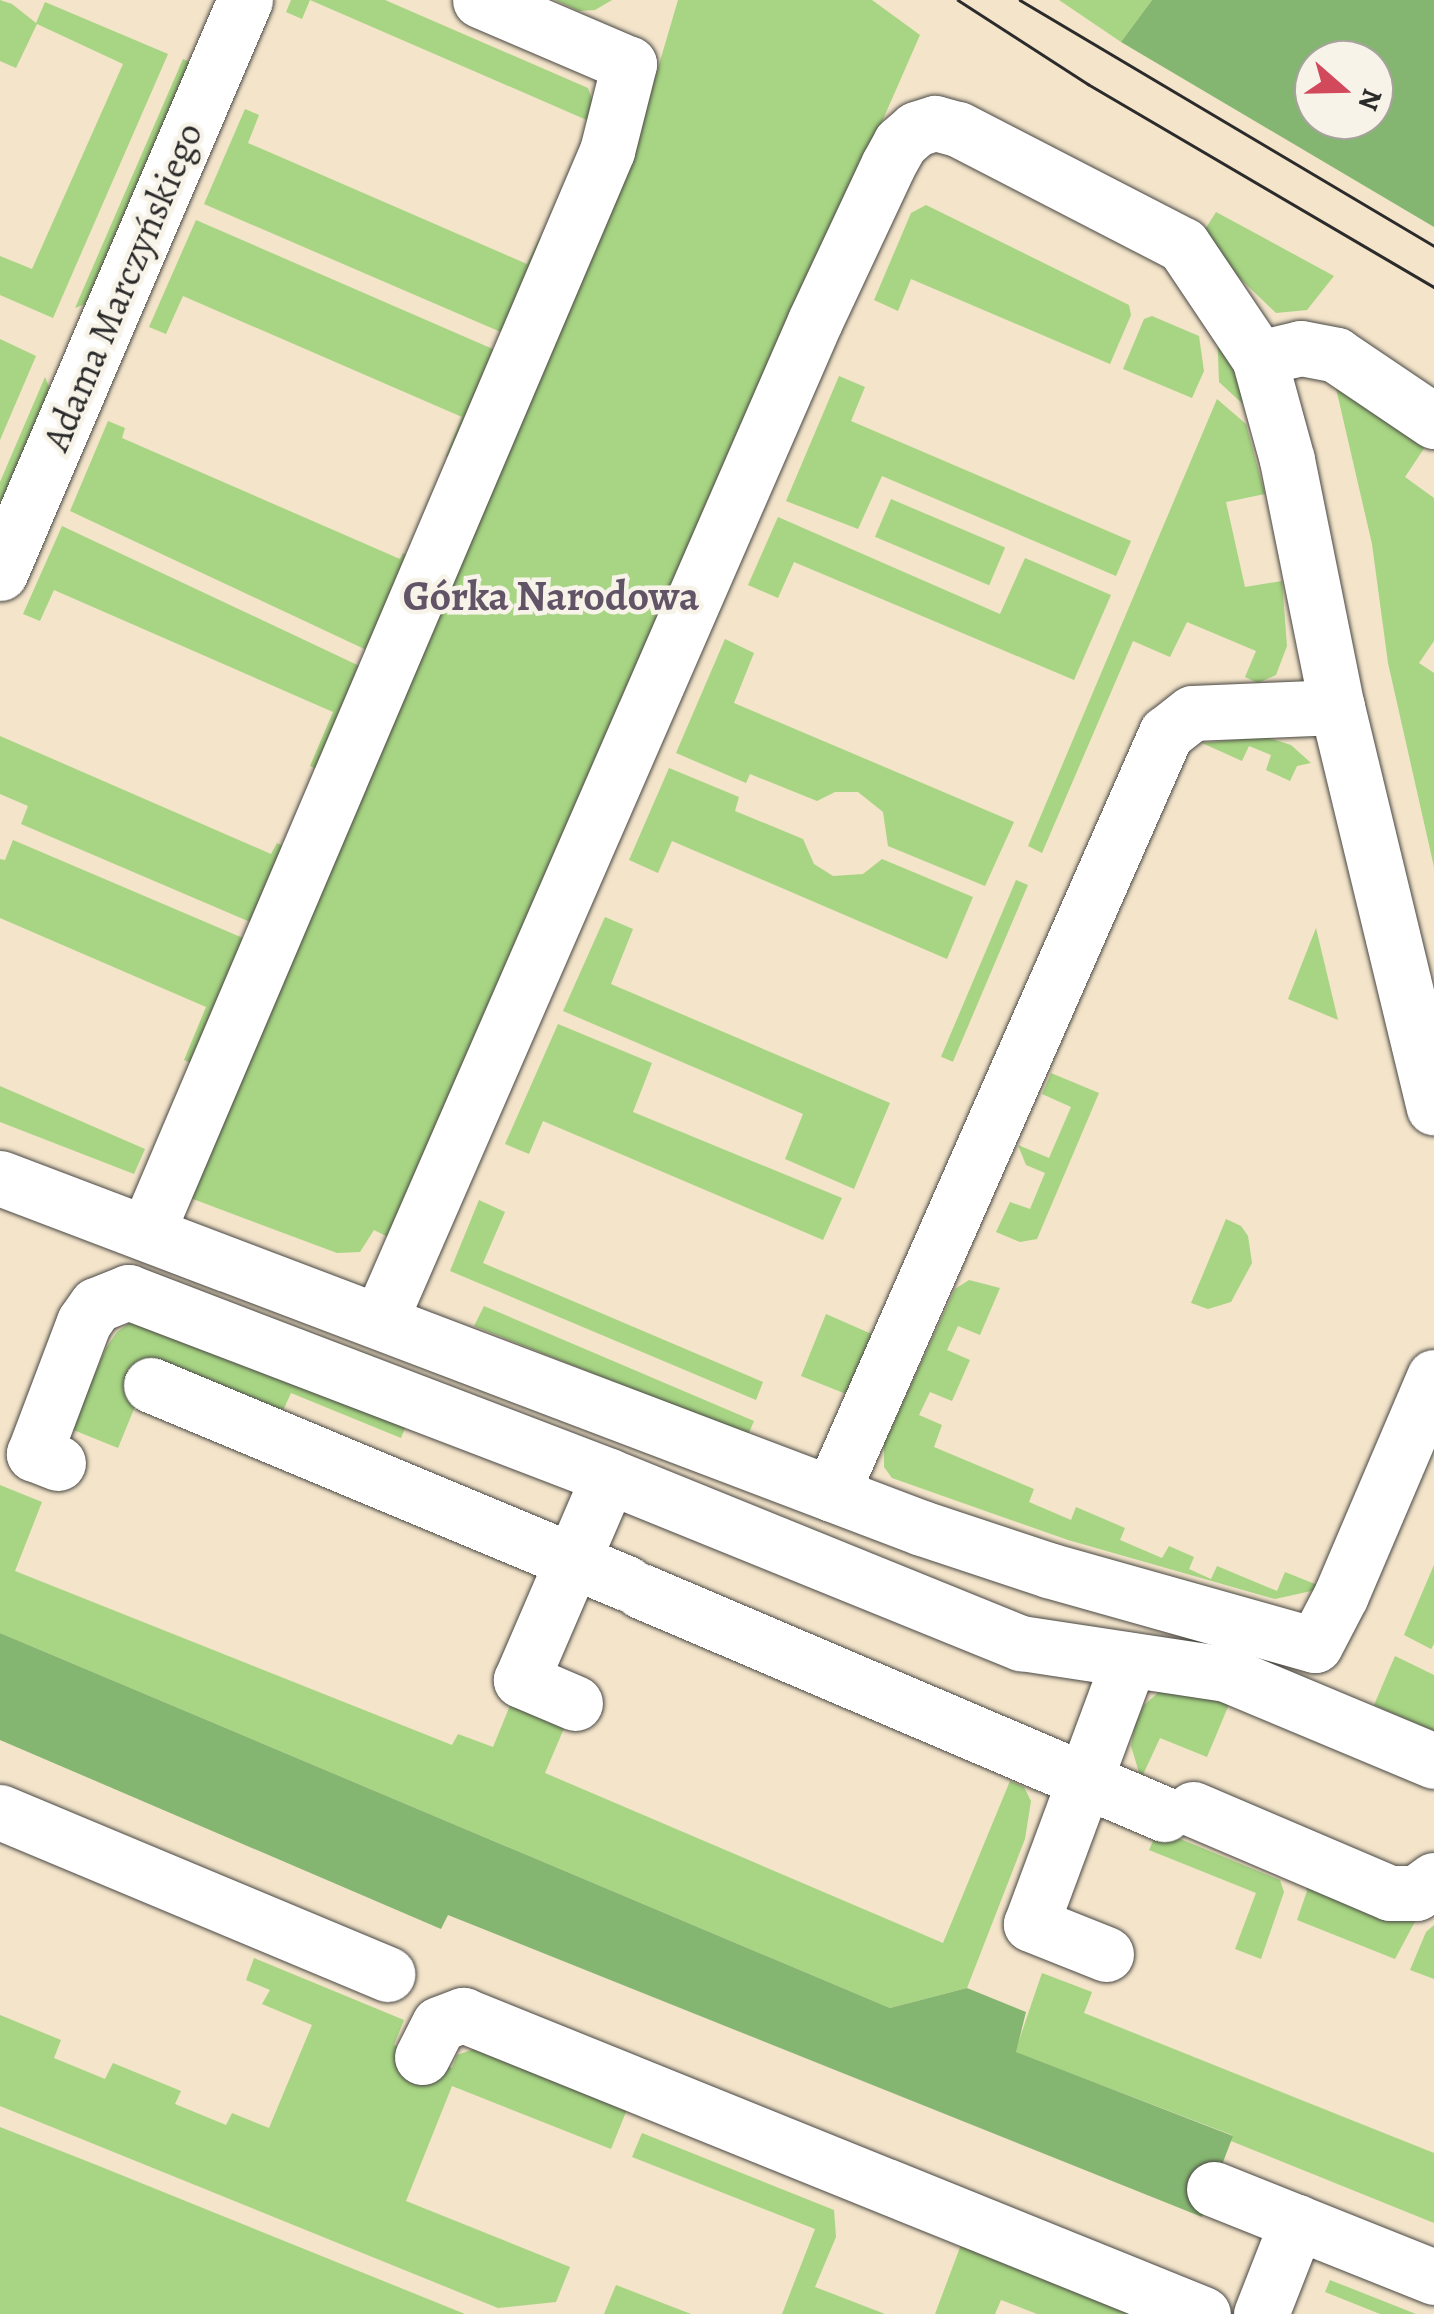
<!DOCTYPE html>
<meta charset="utf-8">
<style>
body{margin:0}
#map{position:relative;width:1434px;height:2314px;overflow:hidden;background:#f3e4ca;font-family:Alegreya,serif}
div>[style]{position:absolute}
.green>*{inset:0;background:#a7d583;transform-origin:0 0}
.forest>*{inset:0;background:#85b671}
.roads{filter:drop-shadow(0 0 2px #494743) drop-shadow(0 0 2px #494743)}
.minor>*{height:55px;margin:-27.5px;padding:0 27.5px;transform-origin:27.5px;border-radius:27.5px;background:#fff}
.tram>*{height:2.5px;margin:-1.25px;padding:0 1.25px;transform-origin:1.25px;border-radius:1.25px;background:#2b2b2b}
span{translate:-50% -50%;white-space:nowrap;text-align:center;line-height:1.15;-webkit-text-stroke:9px #f7f3e8;paint-order:stroke}
.street-label{font-size:38px;color:#2b2b2b}
.quarter-label{font-size:42px;color:#615466;font-weight:700}
.north{position:absolute;left:1294px;top:40px;width:100px;height:100px;box-sizing:border-box;background:#f7f3e8;border:2px solid #a5a39c;border-radius:50%;rotate:110deg;font-size:28px;font-weight:700;line-height:40px;text-align:center;color:#2b2b2b}
.north::after{content:'';display:block;margin:auto;width:35px;height:45px;background:#d1495b;clip-path:polygon(50% 0,100% 100%,50% 72%,0 100%)}
</style>
<div id="map">
<div class="green">
<i style="clip-path:polygon(0 0,12px 4px,36px 23px,45px 2px,168px 54px,53px 318px,0 295px,0 256px,32px 269px,123px 64px,37px 24px,16px 68px,0 61px)"></i>
<i style="clip-path:polygon(291px 0,385px 0,588px 88px,595px 108px,589px 121px,310px 0,302px 19px,286px 12px)"></i>
<i style="clip-path:polygon(555px 0,612px 0,595px 10px,579px 11px)"></i>
<i style="clip-path:polygon(678px 0,872px 0,920px 35px,392px 1239px,374px 1230px,360px 1252px,337px 1253px,177px 1193px,635px 146px)"></i>
<i style="clip-path:polygon(1059px 0,1152px 0,1121px 42px)"></i>
<i style="clip-path:polygon(183px 59px,199px 66px,90px 302px,75px 308px)"></i>
<i style="clip-path:polygon(245px 109px,259px 115px,248px 143px,527px 264px,540px 237px,551px 242px,510px 336px,204px 204px)"></i>
<i style="clip-path:polygon(926px 205px,1129px 305px,1131px 315px,1110px 364px,911px 279px,898px 311px,874px 300px,911px 213px)"></i>
<i style="clip-path:polygon(1216px 212px,1334px 276px,1307px 310px,1276px 313px,1199px 239px)"></i>
<i style="clip-path:polygon(196px 220px,502px 353px,456px 461px,446px 456px,462px 417px,183px 296px,166px 334px,149px 327px)"></i>
<i style="clip-path:polygon(1152px 316px,1199px 336px,1204px 371px,1192px 398px,1123px 369px,1144px 319px)"></i>
<i style="clip-path:polygon(1217px 330px,1257px 417px,1219px 382px)"></i>
<i style="clip-path:polygon(0 339px,36px 356px,0 440px)"></i>
<i style="clip-path:polygon(839px 376px,865px 387px,851px 421px,1131px 541px,1116px 576px,882px 476px,858px 529px,786px 501px)"></i>
<i style="clip-path:polygon(45px 377px,51px 391px,0 527px,0 482px)"></i>
<i style="clip-path:polygon(1335px 384px,1425px 447px,1405px 477px,1434px 498px,1434px 641px,1419px 663px,1434px 673px,1434px 867px,1388px 663px,1372px 544px)"></i>
<i style="clip-path:polygon(1217px 399px,1246px 424px,1265px 494px,1226px 502px,1245px 587px,1282px 581px,1287px 646px,1276px 675px,1258px 683px,1245px 677px,1256px 651px,1187px 622px,1170px 657px,1133px 641px,1042px 853px,1028px 846px)"></i>
<i style="clip-path:polygon(108px 421px,125px 428px,122px 438px,400px 559px,403px 553px,416px 559px,375px 654px,70px 511px)"></i>
<i style="left:891px;top:499px;width:124px;height:41px;rotate:23deg"></i>
<i style="clip-path:polygon(778px 517px,1000px 614px,1025px 558px,1111px 595px,1074px 680px,794px 562px,778px 598px,748px 585px)"></i>
<i style="clip-path:polygon(62px 526px,368px 670px,324px 772px,310px 766px,333px 712px,54px 590px,40px 621px,23px 614px)"></i>
<i style="clip-path:polygon(725px 639px,754px 653px,734px 703px,1014px 822px,985px 886px,888px 846px,883px 812px,858px 792px,835px 792px,817px 801px,750px 774px,746px 783px,676px 753px)"></i>
<i style="clip-path:polygon(0 736px,271px 854px,277px 843px,291px 850px,257px 925px,21px 824px,28px 806px,0 794px)"></i>
<i style="clip-path:polygon(1266px 737px,1291px 745px,1311px 763px,1297px 766px,1290px 781px,1266px 770px,1271px 755px,1249px 746px,1242px 761px,1202px 743px)"></i>
<i style="clip-path:polygon(669px 768px,739px 797px,735px 811px,803px 839px,814px 864px,833px 876px,863px 874px,882px 859px,973px 897px,947px 959px,672px 841px,658px 873px,629px 860px)"></i>
<i style="clip-path:polygon(13px 840px,250px 941px,195px 1065px,184px 1060px,206px 1007px,0 918px,0 859px,5px 860px)"></i>
<i style="left:1016px;top:880px;width:13px;height:192px;rotate:23deg"></i>
<i style="clip-path:polygon(605px 917px,633px 929px,611px 984px,890px 1103px,854px 1189px,785px 1159px,803px 1114px,563px 1011px)"></i>
<i style="clip-path:polygon(1316px 928px,1338px 1020px,1288px 999px)"></i>
<i style="clip-path:polygon(558px 1024px,652px 1063px,633px 1112px,842px 1198px,823px 1240px,543px 1121px,529px 1154px,505px 1144px)"></i>
<i style="clip-path:polygon(1051px 1073px,1099px 1093px,1037px 1239px,1020px 1242px,996px 1232px,1010px 1202px,1030px 1209px,1045px 1173px,1026px 1165px,1018px 1145px,1049px 1158px,1071px 1107px,1042px 1094px)"></i>
<i style="clip-path:polygon(0 1086px,145px 1149px,134px 1174px,0 1122px)"></i>
<i style="clip-path:polygon(479px 1200px,505px 1212px,483px 1263px,763px 1382px,756px 1400px,450px 1271px)"></i>
<i style="clip-path:polygon(1226px 1219px,1241px 1226px,1248px 1236px,1252px 1263px,1231px 1302px,1208px 1309px,1191px 1303px)"></i>
<i style="clip-path:polygon(969px 1280px,1000px 1288px,980px 1335px,958px 1326px,947px 1350px,970px 1360px,952px 1401px,930px 1392px,919px 1415px,942px 1425px,934px 1447px,1034px 1489px,1029px 1502px,1071px 1520px,1076px 1507px,1125px 1528px,1120px 1540px,1162px 1558px,1169px 1546px,1194px 1557px,1189px 1569px,1211px 1579px,1217px 1566px,1277px 1591px,1285px 1572px,1325px 1588px,1275px 1599px,1068px 1540px,892px 1478px,884px 1467px,884px 1444px,955px 1289px)"></i>
<i style="clip-path:polygon(484px 1306px,754px 1421px,748px 1435px,474px 1326px)"></i>
<i style="clip-path:polygon(826px 1314px,883px 1339px,851px 1396px,801px 1376px)"></i>
<i style="clip-path:polygon(131px 1322px,408px 1421px,401px 1438px,291px 1393px,282px 1413px,154px 1360px,118px 1448px,71px 1429px,106px 1348px,117px 1332px)"></i>
<i style="clip-path:polygon(0 1485px,42px 1502px,15px 1571px,452px 1745px,458px 1734px,493px 1747px,511px 1703px,565px 1726px,545px 1773px,943px 1943px,1010px 1781px,1024px 1787px,1031px 1801px,1025px 1839px,967px 1988px,890px 2008px,0 1633px)"></i>
<i style="clip-path:polygon(1434px 1565px,1434px 1644px,1431px 1649px,1404px 1635px)"></i>
<i style="clip-path:polygon(1395px 1656px,1434px 1675px,1434px 1731px,1374px 1705px)"></i>
<i style="clip-path:polygon(1176px 1687px,1230px 1702px,1207px 1757px,1160px 1738px,1141px 1779px,1131px 1746px,1135px 1725px,1144px 1705px,1159px 1692px)"></i>
<i style="clip-path:polygon(1162px 1821px,1178px 1838px,1280px 1880px,1284px 1892px,1261px 1959px,1235px 1949px,1256px 1893px,1149px 1850px)"></i>
<i style="clip-path:polygon(1302px 1875px,1419px 1914px,1395px 1959px,1297px 1920px,1307px 1891px)"></i>
<i style="clip-path:polygon(1434px 1925px,1434px 1979px,1410px 1970px,1426px 1932px)"></i>
<i style="clip-path:polygon(254px 1958px,404px 2020px,394px 2045px,422px 2057px,452px 2068px,457px 2055px,477px 2048px,628px 2107px,611px 2149px,452px 2086px,406px 2201px,570px 2267px,556px 2302px,498px 2308px,0 2106px,0 2015px,61px 2040px,54px 2058px,105px 2079px,113px 2063px,181px 2091px,175px 2104px,226px 2125px,232px 2113px,269px 2128px,312px 2025px,262px 2004px,270px 1990px,246px 1980px)"></i>
<i style="clip-path:polygon(1042px 1973px,1092px 1992px,1084px 2013px,1434px 2153px,1434px 2223px,1231px 2141px,1232px 2135px,1015px 2052px)"></i>
<i style="clip-path:polygon(0 2127px,94px 2164px,465px 2314px,0 2314px)"></i>
<i style="clip-path:polygon(642px 2133px,834px 2210px,836px 2237px,815px 2287px,885px 2314px,782px 2314px,815px 2229px,632px 2157px)"></i>
<i style="clip-path:polygon(962px 2242px,1141px 2314px,1037px 2314px,1001px 2300px,995px 2314px,935px 2314px)"></i>
<i style="clip-path:polygon(1330px 2280px,1416px 2314px,1380px 2314px,1325px 2292px)"></i>
<i style="clip-path:polygon(616px 2285px,691px 2314px,604px 2314px)"></i>
</div>
<div class="forest">
<i style="clip-path:polygon(evenodd,1152px 0,1434px 0,1434px 227px,1121px 42px,1152px 0,1374px 60px,1374px 120px,1314px 120px,1314px 60px,1374px 60px)"></i>
<i style="clip-path:polygon(0 1633px,890px 2008px,967px 1988px,1026px 2012px,1016px 2052px,1233px 2136px,1202px 2217px,448px 1915px,441px 1929px,0 1740px)"></i>
</div>
<div class="roads">
<div class="minor">
<i style="left:1259px;top:358px;width:43px;rotate:-13.4deg"></i>
<i style="left:1301px;top:348px;width:36px;rotate:11deg"></i>
<i style="left:1336px;top:355px;width:118px;rotate:34deg"></i>
<i style="left:0;top:573px;width:623px;rotate:-66.85deg"></i>
<i style="left:1337px;top:707px;width:412px;rotate:76.4deg"></i>
<i style="left:0;top:1178px;width:986px;rotate:20.79deg"></i>
<i style="left:922px;top:1528px;width:133px;rotate:18.4deg"></i>
<i style="left:1048px;top:1570px;width:277px;rotate:15.7deg"></i>
<i style="left:1315px;top:1645px;width:56px;rotate:-62.5deg"></i>
<i style="left:1341px;top:1595px;width:237px;rotate:-66.9deg"></i>
<i style="left:147px;top:1232px;width:1175px;rotate:-66.95deg"></i>
<i style="left:607px;top:151px;width:90px;rotate:-75.8deg"></i>
<i style="left:629px;top:64px;width:162px;rotate:-156.8deg"></i>
<i style="left:380px;top:1320px;width:1090px;rotate:-66.47deg"></i>
<i style="left:815px;top:321px;width:172px;rotate:-64.9deg"></i>
<i style="left:888px;top:165px;width:25px;rotate:-61deg"></i>
<i style="left:900px;top:143px;width:21px;rotate:-41deg"></i>
<i style="left:916px;top:129px;width:20px;rotate:-18deg"></i>
<i style="left:935px;top:123px;width:24px;rotate:15deg"></i>
<i style="left:958px;top:129px;width:253px;rotate:27.3deg"></i>
<i style="left:1183px;top:245px;width:136px;rotate:56.1deg"></i>
<i style="left:1259px;top:358px;width:106px;rotate:74.6deg"></i>
<i style="left:1287px;top:460px;width:252px;rotate:78.6deg"></i>
<i style="left:1337px;top:707px;width:145px;rotate:177.6deg"></i>
<i style="left:1192px;top:713px;width:33px;rotate:142deg"></i>
<i style="left:1166px;top:733px;width:831px;rotate:113.76deg"></i>
<i style="left:151px;top:1385px;width:515px;rotate:22.63deg"></i>
<i style="left:58px;top:1463px;width:26px;rotate:-159deg"></i>
<i style="left:34px;top:1454px;width:141px;rotate:-69.3deg"></i>
<i style="left:84px;top:1322px;width:21px;rotate:-55deg"></i>
<i style="left:96px;top:1305px;width:35px;rotate:-22deg"></i>
<i style="left:128px;top:1292px;width:515px;rotate:20.93deg"></i>
<i style="left:609px;top:1476px;width:445px;rotate:22.1deg"></i>
<i style="left:1021px;top:1643px;width:207px;rotate:8.6deg"></i>
<i style="left:1226px;top:1674px;width:225px;rotate:22.7deg"></i>
<i style="left:641px;top:1591px;width:569px;rotate:23.09deg"></i>
<i style="left:575px;top:1703px;width:59px;rotate:-156.9deg"></i>
<i style="left:521px;top:1680px;width:222px;rotate:-66.7deg"></i>
<i style="left:1193px;top:1809px;width:214px;rotate:23.1deg"></i>
<i style="left:1390px;top:1893px;width:26px"></i>
<i style="left:1416px;top:1893px;width:22px;rotate:-36deg"></i>
<i style="left:0;top:1812px;width:420px;rotate:22.7deg"></i>
<i style="left:1106px;top:1954px;width:81px;rotate:-158.2deg"></i>
<i style="left:1031px;top:1924px;width:282px;rotate:-69.6deg"></i>
<i style="left:422px;top:2057px;width:37px;rotate:-63deg"></i>
<i style="left:439px;top:2024px;width:26px;rotate:-21deg"></i>
<i style="left:463px;top:2015px;width:798px;rotate:22deg"></i>
<i style="left:1214px;top:2189px;width:237px;rotate:21.8deg"></i>
<i style="left:1261px;top:2314px;width:99px;rotate:-68.6deg"></i>
</div>
</div>
<div class="tram">
<i style="left:958px;top:0;width:155px;rotate:32.9deg"></i>
<i style="left:1088px;top:84px;width:401px;rotate:30.4deg"></i>
<i style="left:1020px;top:0;width:482px;rotate:30.7deg"></i>
</div>
<div class="street-label">
<span style="left:123px;top:287px;rotate:-67deg">Adama Marczyńskiego</span>
</div>
<div class="quarter-label">
<span style="left:551px;top:596px">Górka Narodowa</span>
</div>
<div class="north">N</div>
</div>
